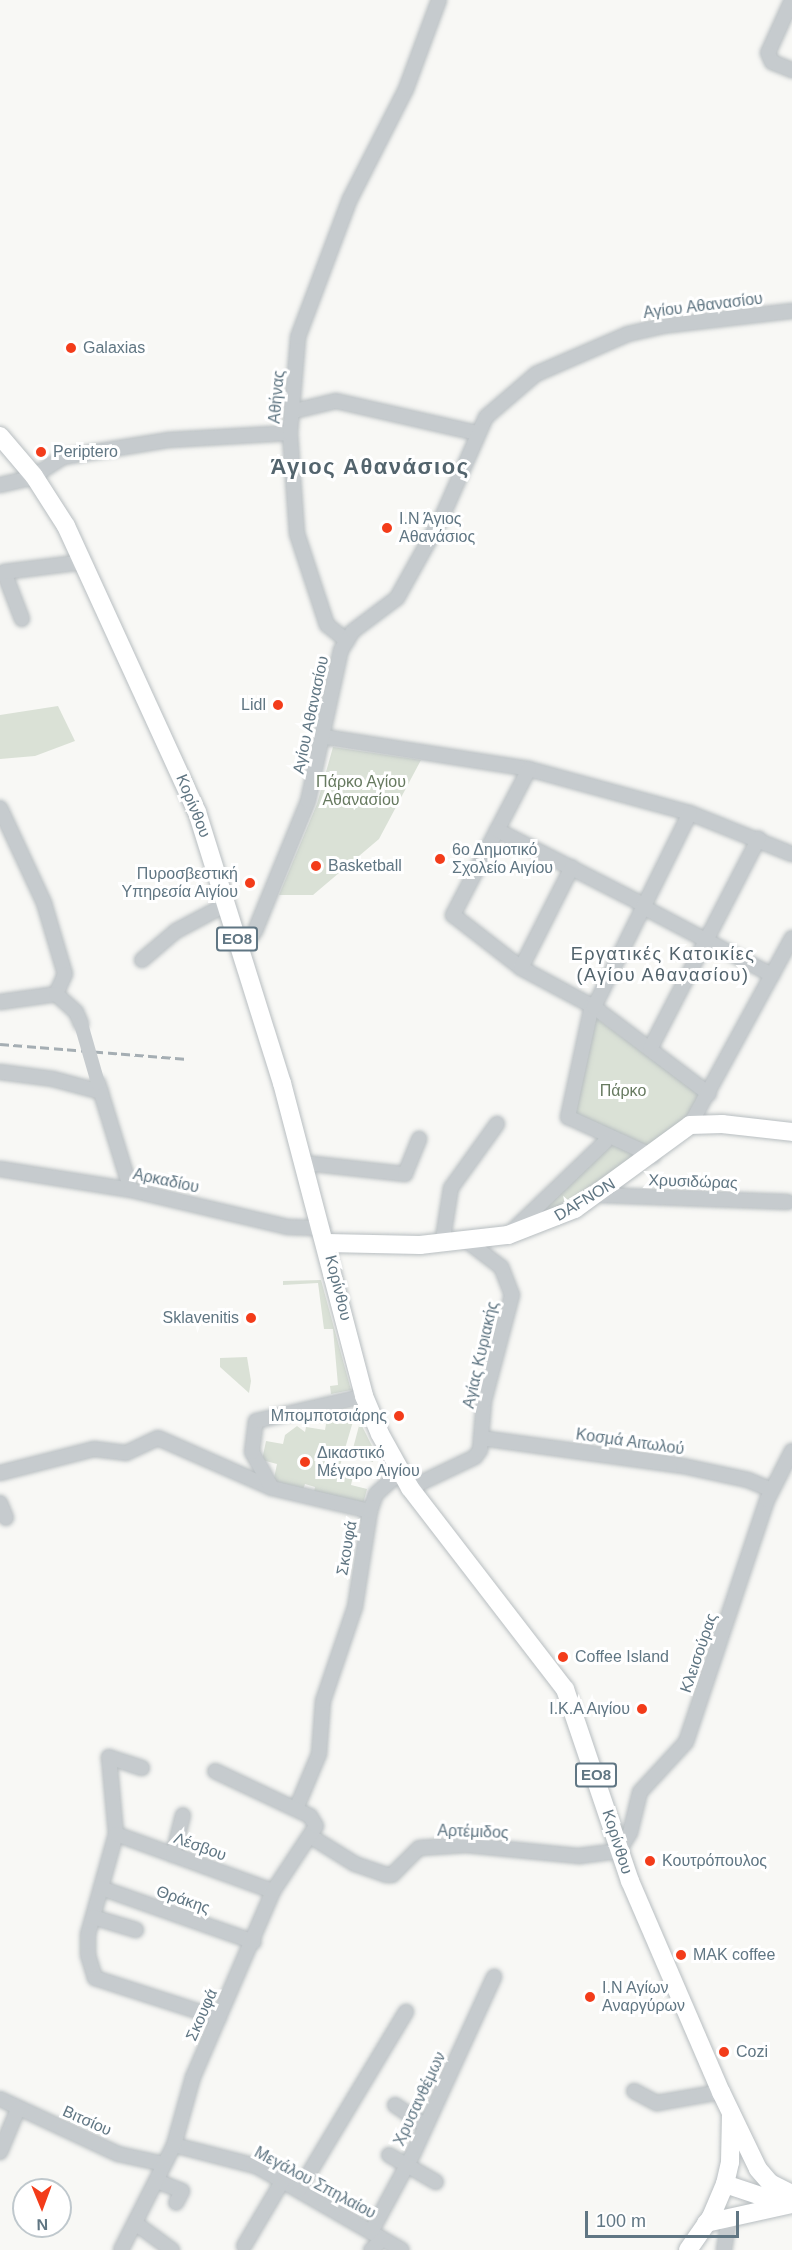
<!DOCTYPE html>
<meta charset="utf-8">
<style>
body{margin:0}
#map{position:relative;width:792px;height:2250px;overflow:hidden;background:#f8f8f5;font-family:Helvetica,sans-serif}
div>[style]{position:absolute}
.green>*{inset:0;background:#dae1d6}
.roads{filter:drop-shadow(0 0 2px #b8bec1) drop-shadow(0 0 2px #b8bec1)}
.minor>*{height:14px;margin:-7px;padding:0 7px;transform-origin:7px;border-radius:7px;background:#c6cbce}
.major>*{height:18px;margin:-9px;padding:0 9px;transform-origin:9px;border-radius:9px;background:#fff}
.rail>*{height:3px;margin-top:-1.5px;transform-origin:0;background:repeating-linear-gradient(90deg,#a5aeb3 0 9px,transparent 0 13.5px)}
.minor-bridge>*{height:14px;margin:-7px;padding:0 7px;transform-origin:7px;border-radius:7px;background:#c6cbce}
.dots>*{width:16px;height:16px;translate:-50% -50%;box-sizing:border-box;border:3px solid #fff;border-radius:50%}
span{translate:-50% -50%;white-space:nowrap;text-align:center;line-height:1.15;-webkit-text-stroke:6px #fff;paint-order:stroke}
.shield-label span{padding:2px 4px;background:#fff;border:2px solid;border-radius:4px;-webkit-text-stroke-width:0}
.shield-label{font-size:15px;color:#607683;font-weight:700}
.street-label{font-size:16px;color:#607683}
.poi-label{font-size:16px;color:#607683}
.left{translate:0 -50%;text-align:left}
.right{translate:-100% -50%;text-align:right}
.park-label{font-size:16px;color:#677a60}
.neighbourhood-label{font-size:18px;color:#53646d;letter-spacing:1.5px}
.district-label{font-size:22px;color:#53646d;font-weight:700;letter-spacing:1.5px}
.north{position:absolute;left:12px;top:2178px;width:60px;height:60px;box-sizing:border-box;background:#fff;border:2px solid #bfc8cd;border-radius:50%;rotate:179deg;font-size:16px;font-weight:700;line-height:24px;text-align:center;color:#607683}
.north::after{content:'';display:block;margin:auto;width:21px;height:27px;background:#f33c1a;clip-path:polygon(50% 0,100% 100%,50% 72%,0 100%)}
.scale{position:absolute;left:585px;top:2211px;width:154px;height:27px;box-sizing:border-box;border:3px solid #607683;border-top:0;padding-left:8px;font-size:18px;line-height:21px;white-space:nowrap;color:#607683;-webkit-text-stroke:4px #fff;paint-order:stroke}
</style>
<div id="map">
<div class="green">
<i style="clip-path:polygon(58px 706px,75px 741px,35px 756px,0 759px,0 715px)"></i>
<i style="clip-path:polygon(333px 747px,421px 760px,379px 839px,313px 895px,279px 895px,317px 804px)"></i>
<i style="clip-path:polygon(595px 1017px,701px 1096px,688px 1120px,652px 1150px,572px 1113px)"></i>
<i style="clip-path:polygon(609px 1142px,641px 1156px,580px 1198px,524px 1223px)"></i>
<i style="clip-path:polygon(321px 1280px,351px 1390px,331px 1394px,330px 1386px,338px 1385px,333px 1329px,324px 1329px,318px 1283px,283px 1285px,283px 1281px)"></i>
<i style="clip-path:polygon(247px 1357px,251px 1381px,249px 1393px,220px 1367px,220px 1358px)"></i>
<i style="clip-path:polygon(335px 1414px,354px 1418px,339px 1469px,343px 1464px,355px 1467px,351px 1485px,367px 1489px,363px 1504px,314px 1492px,315px 1487px,305px 1484px,303px 1490px,273px 1483px,277px 1464px,262px 1460px,266px 1441px,283px 1444px,285px 1435px,297px 1426px,305px 1432px,306px 1427px,325px 1430px,326px 1424px,317px 1423px,318px 1418px)"></i>
<i style="clip-path:polygon(360px 1422px,375px 1452px,373px 1462px,351px 1456px)"></i>
</div>
<div class="roads">
<div class="minor">
<i style="left:792px;top:0;width:58px;rotate:114.4deg"></i>
<i style="left:768px;top:53px;width:10px;rotate:66deg"></i>
<i style="left:772px;top:62px;width:22px;rotate:22deg"></i>
<i style="left:294px;top:411px;width:43px;rotate:-13.4deg"></i>
<i style="left:336px;top:401px;width:145px;rotate:12.8deg"></i>
<i style="left:34px;top:476px;width:35px;rotate:-33deg"></i>
<i style="left:63px;top:457px;width:106px;rotate:-9.2deg"></i>
<i style="left:168px;top:440px;width:122px;rotate:-3.3deg"></i>
<i style="left:0;top:485px;width:36px;rotate:-13deg"></i>
<i style="left:22px;top:619px;width:50px;rotate:-111deg"></i>
<i style="left:4px;top:572px;width:80px;rotate:-7.2deg"></i>
<i style="left:347px;top:641px;width:26px;rotate:-141deg"></i>
<i style="left:327px;top:625px;width:96px;rotate:-108.2deg"></i>
<i style="left:297px;top:534px;width:101px;rotate:-94deg"></i>
<i style="left:290px;top:433px;width:96px;rotate:-85.2deg"></i>
<i style="left:298px;top:337px;width:147px;rotate:-69.4deg"></i>
<i style="left:350px;top:199px;width:123px;rotate:-63deg"></i>
<i style="left:406px;top:89px;width:95px;rotate:-69.7deg"></i>
<i style="left:325px;top:737px;width:206px;rotate:8.9deg"></i>
<i style="left:529px;top:769px;width:167px;rotate:15.3deg"></i>
<i style="left:690px;top:813px;width:110px;rotate:21.9deg"></i>
<i style="left:529px;top:769px;width:165px;rotate:117.5deg"></i>
<i style="left:453px;top:915px;width:86px;rotate:37.9deg"></i>
<i style="left:521px;top:968px;width:83px;rotate:28.1deg"></i>
<i style="left:594px;top:1007px;width:144px;rotate:37.1deg"></i>
<i style="left:0;top:808px;width:105px;rotate:65.1deg"></i>
<i style="left:44px;top:903px;width:74px;rotate:73.5deg"></i>
<i style="left:65px;top:974px;width:22px;rotate:114deg"></i>
<i style="left:497px;top:830px;width:165px;rotate:27deg"></i>
<i style="left:643px;top:907px;width:146px;rotate:27.8deg"></i>
<i style="left:241px;top:951px;width:24px;rotate:-55deg"></i>
<i style="left:255px;top:931px;width:140px;rotate:-67.8deg"></i>
<i style="left:308px;top:801px;width:155px;rotate:-77.7deg"></i>
<i style="left:341px;top:650px;width:22px;rotate:-58deg"></i>
<i style="left:353px;top:631px;width:55px;rotate:-36.9deg"></i>
<i style="left:397px;top:598px;width:93px;rotate:-60.9deg"></i>
<i style="left:442px;top:517px;width:109px;rotate:-66.3deg"></i>
<i style="left:486px;top:417px;width:66px;rotate:-40.7deg"></i>
<i style="left:536px;top:374px;width:100px;rotate:-23.5deg"></i>
<i style="left:628px;top:334px;width:35px;rotate:-13deg"></i>
<i style="left:662px;top:326px;width:131px;rotate:-6.6deg"></i>
<i style="left:142px;top:960px;width:45px;rotate:-40.5deg"></i>
<i style="left:176px;top:931px;width:58px;rotate:-27.9deg"></i>
<i style="left:521px;top:968px;width:113px;rotate:-63.2deg"></i>
<i style="left:0;top:1002px;width:57px;rotate:-8.1deg"></i>
<i style="left:56px;top:994px;width:27px;rotate:42deg"></i>
<i style="left:76px;top:1012px;width:13px;rotate:67deg"></i>
<i style="left:592px;top:1005px;width:115px;rotate:102.1deg"></i>
<i style="left:568px;top:1117px;width:94px;rotate:24.6deg"></i>
<i style="left:594px;top:1007px;width:216px;rotate:-63.7deg"></i>
<i style="left:650px;top:1049px;width:237px;rotate:-62.7deg"></i>
<i style="left:0;top:1072px;width:53px;rotate:7.5deg"></i>
<i style="left:53px;top:1079px;width:50px;rotate:15.2deg"></i>
<i style="left:98px;top:1083px;width:112px;rotate:72.9deg"></i>
<i style="left:690px;top:1125px;width:213px;rotate:-61.4deg"></i>
<i style="left:305px;top:1163px;width:101px;rotate:6.3deg"></i>
<i style="left:405px;top:1174px;width:38px;rotate:-68deg"></i>
<i style="left:0;top:1169px;width:133px;rotate:9.1deg"></i>
<i style="left:131px;top:1190px;width:160px;rotate:13.3deg"></i>
<i style="left:287px;top:1227px;width:36px;rotate:2deg"></i>
<i style="left:598px;top:1195px;width:190px;rotate:2.1deg"></i>
<i style="left:509px;top:1234px;width:133px;rotate:-43.8deg"></i>
<i style="left:442px;top:1244px;width:57px;rotate:-80.9deg"></i>
<i style="left:451px;top:1188px;width:79px;rotate:-54.3deg"></i>
<i style="left:481px;top:1438px;width:204px;rotate:7.9deg"></i>
<i style="left:683px;top:1466px;width:66px;rotate:12.2deg"></i>
<i style="left:748px;top:1480px;width:25px;rotate:23deg"></i>
<i style="left:0;top:1473px;width:97px;rotate:-14.3deg"></i>
<i style="left:94px;top:1449px;width:32px;rotate:7deg"></i>
<i style="left:126px;top:1453px;width:35px;rotate:-25deg"></i>
<i style="left:158px;top:1438px;width:124px;rotate:23.7deg"></i>
<i style="left:272px;top:1488px;width:101px;rotate:13.2deg"></i>
<i style="left:272px;top:1488px;width:41px;rotate:-119.1deg"></i>
<i style="left:252px;top:1452px;width:31px;rotate:-83deg"></i>
<i style="left:256px;top:1421px;width:111px;rotate:-13deg"></i>
<i style="left:410px;top:1488px;width:72px;rotate:-25.5deg"></i>
<i style="left:475px;top:1457px;width:9px;rotate:-54deg"></i>
<i style="left:480px;top:1450px;width:49px;rotate:-85.3deg"></i>
<i style="left:484px;top:1401px;width:110px;rotate:-75.2deg"></i>
<i style="left:512px;top:1295px;width:30px;rotate:-111deg"></i>
<i style="left:501px;top:1267px;width:43px;rotate:-142.6deg"></i>
<i style="left:0;top:1503px;width:16px;rotate:68deg"></i>
<i style="left:142px;top:1768px;width:35px;rotate:-162deg"></i>
<i style="left:109px;top:1757px;width:77px;rotate:84.8deg"></i>
<i style="left:116px;top:1834px;width:104px;rotate:105.6deg"></i>
<i style="left:88px;top:1934px;width:21px;rotate:90deg"></i>
<i style="left:88px;top:1955px;width:24px;rotate:73deg"></i>
<i style="left:95px;top:1978px;width:130px;rotate:17.9deg"></i>
<i style="left:296px;top:1809px;width:60px;rotate:-67.3deg"></i>
<i style="left:319px;top:1754px;width:53px;rotate:-85.7deg"></i>
<i style="left:323px;top:1701px;width:99px;rotate:-71.2deg"></i>
<i style="left:355px;top:1607px;width:97px;rotate:-81.1deg"></i>
<i style="left:370px;top:1511px;width:18px;rotate:-71deg"></i>
<i style="left:376px;top:1494px;width:31px;rotate:-42deg"></i>
<i style="left:116px;top:1834px;width:167px;rotate:20deg"></i>
<i style="left:310px;top:1836px;width:53px;rotate:31.9deg"></i>
<i style="left:355px;top:1864px;width:34px;rotate:19deg"></i>
<i style="left:387px;top:1875px;width:5px"></i>
<i style="left:392px;top:1875px;width:38px;rotate:-45deg"></i>
<i style="left:419px;top:1848px;width:47px;rotate:-3.7deg"></i>
<i style="left:466px;top:1845px;width:114px;rotate:5.6deg"></i>
<i style="left:579px;top:1856px;width:40px;rotate:-7.1deg"></i>
<i style="left:619px;top:1851px;width:21px;rotate:-59deg"></i>
<i style="left:630px;top:1833px;width:42px;rotate:-76.3deg"></i>
<i style="left:640px;top:1792px;width:68px;rotate:-47.4deg"></i>
<i style="left:686px;top:1742px;width:255px;rotate:-71.5deg"></i>
<i style="left:767px;top:1500px;width:55px;rotate:-63deg"></i>
<i style="left:173px;top:1855px;width:41px;rotate:-76deg"></i>
<i style="left:101px;top:1888px;width:162px;rotate:19.4deg"></i>
<i style="left:93px;top:1917px;width:45px;rotate:16.8deg"></i>
<i style="left:634px;top:2091px;width:26px;rotate:28deg"></i>
<i style="left:657px;top:2103px;width:65px;rotate:-9.8deg"></i>
<i style="left:0;top:2099px;width:130px;rotate:25deg"></i>
<i style="left:118px;top:2154px;width:47px;rotate:12.3deg"></i>
<i style="left:395px;top:2105px;width:36px;rotate:34deg"></i>
<i style="left:174px;top:2145px;width:85px;rotate:14.4deg"></i>
<i style="left:256px;top:2166px;width:168px;rotate:29.9deg"></i>
<i style="left:0;top:2152px;width:47px;rotate:-67.3deg"></i>
<i style="left:389px;top:2155px;width:54px;rotate:29.9deg"></i>
<i style="left:157px;top:2181px;width:27px;rotate:22deg"></i>
<i style="left:182px;top:2191px;width:13px;rotate:117deg"></i>
<i style="left:299px;top:2190px;width:208px;rotate:-59deg"></i>
<i style="left:135px;top:2223px;width:46px;rotate:36.1deg"></i>
<i style="left:371px;top:2232px;width:89px;rotate:-61.7deg"></i>
<i style="left:413px;top:2154px;width:195px;rotate:-65.4deg"></i>
<i style="left:244px;top:2246px;width:77px;rotate:-59.4deg"></i>
<i style="left:121px;top:2250px;width:118px;rotate:-63.2deg"></i>
<i style="left:174px;top:2145px;width:71px;rotate:-74.4deg"></i>
<i style="left:193px;top:2077px;width:202px;rotate:-66.7deg"></i>
<i style="left:273px;top:1891px;width:78px;rotate:-56.5deg"></i>
<i style="left:316px;top:1826px;width:12px;rotate:-121deg"></i>
<i style="left:310px;top:1816px;width:105px;rotate:-154.7deg"></i>
<i style="left:371px;top:2250px;width:16px;rotate:-43deg"></i>
<i style="left:724px;top:2250px;width:33px;rotate:-81deg"></i>
</div>
<div class="major">
<i style="left:0;top:436px;width:52px;rotate:49.6deg"></i>
<i style="left:34px;top:476px;width:59px;rotate:57.4deg"></i>
<i style="left:66px;top:526px;width:315px;rotate:65.4deg"></i>
<i style="left:197px;top:812px;width:284px;rotate:72.6deg"></i>
<i style="left:282px;top:1083px;width:324px;rotate:75.3deg"></i>
<i style="left:364px;top:1396px;width:41px;rotate:67.2deg"></i>
<i style="left:380px;top:1434px;width:62px;rotate:60.9deg"></i>
<i style="left:410px;top:1488px;width:254px;rotate:52.4deg"></i>
<i style="left:565px;top:1689px;width:203px;rotate:71.3deg"></i>
<i style="left:630px;top:1881px;width:230px;rotate:66.7deg"></i>
<i style="left:721px;top:2092px;width:85px;rotate:64.3deg"></i>
<i style="left:758px;top:2169px;width:18px;rotate:49deg"></i>
<i style="left:770px;top:2183px;width:25px;rotate:27deg"></i>
<i style="left:327px;top:1243px;width:93px;rotate:1.2deg"></i>
<i style="left:420px;top:1245px;width:89px;rotate:-6.5deg"></i>
<i style="left:508px;top:1235px;width:72px;rotate:-21.2deg"></i>
<i style="left:575px;top:1209px;width:142px;rotate:-36.1deg"></i>
<i style="left:690px;top:1125px;width:32px;rotate:-2deg"></i>
<i style="left:722px;top:1124px;width:70px;rotate:6.5deg"></i>
<i style="left:725px;top:2184px;width:60px;rotate:18.4deg"></i>
<i style="left:706px;top:2223px;width:88px;rotate:-12.5deg"></i>
<i style="left:688px;top:2250px;width:40px;rotate:-55.1deg"></i>
<i style="left:711px;top:2217px;width:36px;rotate:-67deg"></i>
<i style="left:725px;top:2184px;width:23px;rotate:-77deg"></i>
<i style="left:730px;top:2162px;width:46px;rotate:-88.8deg"></i>
</div>
</div>
<div class="rail">
<i style="left:0;top:1044px;width:188px;rotate:4.6deg"></i>
</div>
<div class="minor-bridge">
<i style="left:81px;top:1024px;width:61px;rotate:73.9deg"></i>
</div>
<div class="dots">
<i style="left:71px;top:348px;background:#f33c1a"></i>
<i style="left:41px;top:452px;background:#f33c1a"></i>
<i style="left:387px;top:528px;background:#f33c1a"></i>
<i style="left:278px;top:705px;background:#f33c1a"></i>
<i style="left:440px;top:859px;background:#f33c1a"></i>
<i style="left:316px;top:866px;background:#f33c1a"></i>
<i style="left:250px;top:883px;background:#f33c1a"></i>
<i style="left:251px;top:1318px;background:#f33c1a"></i>
<i style="left:399px;top:1416px;background:#f33c1a"></i>
<i style="left:305px;top:1462px;background:#f33c1a"></i>
<i style="left:563px;top:1657px;background:#f33c1a"></i>
<i style="left:642px;top:1709px;background:#f33c1a"></i>
<i style="left:650px;top:1861px;background:#f33c1a"></i>
<i style="left:681px;top:1955px;background:#f33c1a"></i>
<i style="left:590px;top:1997px;background:#f33c1a"></i>
<i style="left:724px;top:2052px;background:#f33c1a"></i>
</div>
<div class="shield-label">
<span style="left:237px;top:939px">ΕΟ8</span>
<span style="left:596px;top:1775px">ΕΟ8</span>
</div>
<div class="street-label">
<span style="left:703px;top:306px;rotate:-7deg">Αγίου Αθανασίου</span>
<span style="left:277px;top:397px;rotate:-85deg">Αθήνας</span>
<span style="left:311px;top:715px;rotate:-78deg">Αγίου Αθανασίου</span>
<span style="left:193px;top:806px;rotate:68deg">Κορίνθου</span>
<span style="left:166px;top:1181px;rotate:12deg">Αρκαδίου</span>
<span style="left:693px;top:1182px;rotate:2deg">Χρυσιδώρας</span>
<span style="left:585px;top:1200px;rotate:-31deg">DAFNON</span>
<span style="left:338px;top:1288px;rotate:76deg">Κορίνθου</span>
<span style="left:481px;top:1355px;rotate:-77deg">Αγίας Κυριακής</span>
<span style="left:630px;top:1442px;rotate:8deg">Κοσμά Αιτωλού</span>
<span style="left:347px;top:1548px;rotate:-80deg">Σκουφά</span>
<span style="left:699px;top:1653px;rotate:-71deg">Κλεισούρας</span>
<span style="left:473px;top:1832px;rotate:2deg">Αρτέμιδος</span>
<span style="left:617px;top:1842px;rotate:72deg">Κορίνθου</span>
<span style="left:200px;top:1847px;rotate:20deg">Λέσβου</span>
<span style="left:183px;top:1900px;rotate:19deg">Θράκης</span>
<span style="left:202px;top:2015px;rotate:-66deg">Σκουφά</span>
<span style="left:420px;top:2099px;rotate:-65deg">Χρυσανθέμων</span>
<span style="left:87px;top:2121px;rotate:24deg">Βιτσίου</span>
<span style="left:315px;top:2183px;rotate:28deg">Μεγάλου Σπηλαίου</span>
</div>
<div class="poi-label">
<span class="left" style="left:83px;top:348px">Galaxias</span>
<span class="left" style="left:53px;top:452px">Periptero</span>
<span class="left" style="left:399px;top:528px">Ι.Ν Άγιος<br>Αθανάσιος</span>
<span class="right" style="left:266px;top:705px">Lidl</span>
<span class="left" style="left:452px;top:859px">6ο Δημοτικό<br>Σχολείο Αιγίου</span>
<span class="left" style="left:328px;top:866px">Basketball</span>
<span class="right" style="left:238px;top:883px">Πυροσβεστική<br>Υπηρεσία Αιγίου</span>
<span class="right" style="left:239px;top:1318px">Sklavenitis</span>
<span class="right" style="left:387px;top:1416px">Μπομποτσιάρης</span>
<span class="left" style="left:317px;top:1462px">Δικαστικό<br>Μέγαρο Αιγίου</span>
<span class="left" style="left:575px;top:1657px">Coffee Island</span>
<span class="right" style="left:630px;top:1709px">Ι.Κ.Α Αιγίου</span>
<span class="left" style="left:662px;top:1861px">Κουτρόπουλος</span>
<span class="left" style="left:693px;top:1955px">ΜΑΚ coffee</span>
<span class="left" style="left:602px;top:1997px">Ι.Ν Αγίων<br>Αναργύρων</span>
<span class="left" style="left:736px;top:2052px">Cozi</span>
</div>
<div class="park-label">
<span style="left:361px;top:791px">Πάρκο Αγίου<br>Αθανασίου</span>
<span style="left:623px;top:1091px">Πάρκο</span>
</div>
<div class="neighbourhood-label">
<span style="left:663px;top:965px">Εργατικές Κατοικίες<br>(Αγίου Αθανασίου)</span>
</div>
<div class="district-label">
<span style="left:370px;top:467px">Άγιος Αθανάσιος</span>
</div>
<div class="north">N</div>
<div class="scale">100 m</div>
</div>
